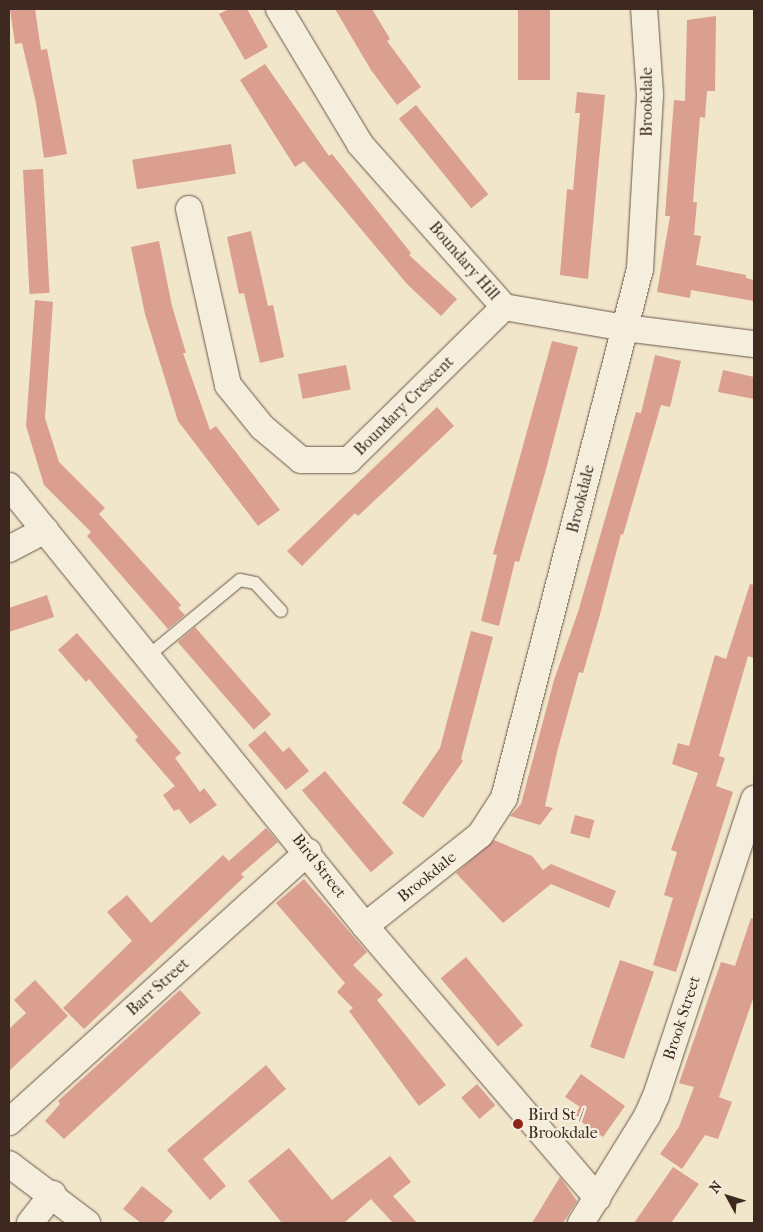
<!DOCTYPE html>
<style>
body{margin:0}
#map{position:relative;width:763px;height:1232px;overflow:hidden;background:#f1e5ca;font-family:"IM FELL French Canon",serif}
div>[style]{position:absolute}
.building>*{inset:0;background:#da9f8f;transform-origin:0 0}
.roads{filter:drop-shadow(0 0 1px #6a584a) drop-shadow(0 0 1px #6a584a)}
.lane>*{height:12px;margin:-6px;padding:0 6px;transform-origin:6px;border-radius:6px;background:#f6eedd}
.street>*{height:26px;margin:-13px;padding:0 13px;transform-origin:13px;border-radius:13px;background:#f6eedd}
.dots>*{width:14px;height:14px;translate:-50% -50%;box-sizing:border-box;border:2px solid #f6eedd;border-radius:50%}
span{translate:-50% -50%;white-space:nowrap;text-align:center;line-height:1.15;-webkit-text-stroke:4.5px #f6eedd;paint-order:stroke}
.street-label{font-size:16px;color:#3d2920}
.poi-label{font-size:16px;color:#3d2920}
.left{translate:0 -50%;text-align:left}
.frame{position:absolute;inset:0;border:10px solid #3d2920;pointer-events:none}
.north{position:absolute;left:703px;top:1172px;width:50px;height:50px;-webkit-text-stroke:4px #f6eedd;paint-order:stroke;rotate:309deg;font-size:14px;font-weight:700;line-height:20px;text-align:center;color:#3d2920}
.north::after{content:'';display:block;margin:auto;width:18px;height:22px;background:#3d2920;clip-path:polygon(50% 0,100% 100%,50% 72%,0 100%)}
</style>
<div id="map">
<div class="building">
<i style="clip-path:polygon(10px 9px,35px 9px,41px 50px,47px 49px,67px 154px,44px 158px,36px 103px,22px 43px,15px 44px)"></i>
<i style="clip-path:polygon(229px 9px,247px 9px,268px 47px,245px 60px,219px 14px)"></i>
<i style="clip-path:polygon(335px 9px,372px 9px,390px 39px,387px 41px,421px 87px,397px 105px,371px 70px)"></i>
<i style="left:518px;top:9px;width:32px;height:71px"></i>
<i style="clip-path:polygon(716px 16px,715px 91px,707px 91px,705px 118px,700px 117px,693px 202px,697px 202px,694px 235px,701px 236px,696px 265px,746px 275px,746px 278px,754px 280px,754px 301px,691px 290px,690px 298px,657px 292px,670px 216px,665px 216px,674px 100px,685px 101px,687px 20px)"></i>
<i style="clip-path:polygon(265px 64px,329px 156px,332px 154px,367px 198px,411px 253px,409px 255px,457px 299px,441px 316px,407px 284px,304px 161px,295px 167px,240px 80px)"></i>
<i style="clip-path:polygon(577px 92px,605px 95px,588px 279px,560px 275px,567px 189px,573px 190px,580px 113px,575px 113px)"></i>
<i style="left:416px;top:105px;width:115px;height:22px;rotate:51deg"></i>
<i style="left:231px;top:144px;width:30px;height:100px;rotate:81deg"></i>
<i style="left:43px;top:169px;width:124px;height:20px;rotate:87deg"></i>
<i style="clip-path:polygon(251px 231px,268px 306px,273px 305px,284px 357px,260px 363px,244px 293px,239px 294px,227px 237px)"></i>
<i style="clip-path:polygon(159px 241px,172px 306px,186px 353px,183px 353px,210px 430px,216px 426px,280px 510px,258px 526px,178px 421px,145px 314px,131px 247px)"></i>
<i style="clip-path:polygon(35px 300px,53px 302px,45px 418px,59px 462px,105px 508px,99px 514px,181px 605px,178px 608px,185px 615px,168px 629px,87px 536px,91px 532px,44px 485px,26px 426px)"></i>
<i style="clip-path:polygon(552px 341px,578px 347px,545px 473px,519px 562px,515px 561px,499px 626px,481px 621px,497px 555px,493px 554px)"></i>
<i style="clip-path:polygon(655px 355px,681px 361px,670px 407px,661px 405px,623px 535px,621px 534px,599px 618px,583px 673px,579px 672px,557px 752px,545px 806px,553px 808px,540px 825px,510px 816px,521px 804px,554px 680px,578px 612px,636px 412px,641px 413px)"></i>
<i style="left:346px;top:365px;width:25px;height:49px;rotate:79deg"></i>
<i style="clip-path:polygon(723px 370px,754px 377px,754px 399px,718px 392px)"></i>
<i style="clip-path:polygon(437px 407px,454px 426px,358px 516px,355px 513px,302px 566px,287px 551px)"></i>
<i style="clip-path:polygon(750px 584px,754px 585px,754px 658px,748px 656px,719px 756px,725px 758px,716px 786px,733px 792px,676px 972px,653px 965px,673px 898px,664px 895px,677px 852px,671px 850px,698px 773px,672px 764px,678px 743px,689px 746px,715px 655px,726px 659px)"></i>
<i style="clip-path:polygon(47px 595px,54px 617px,9px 632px,9px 608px)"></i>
<i style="left:195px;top:627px;width:116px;height:23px;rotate:49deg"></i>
<i style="clip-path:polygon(471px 631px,493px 637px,461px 759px,463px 761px,423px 818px,402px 803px,440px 748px)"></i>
<i style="clip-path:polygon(77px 633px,181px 753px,175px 758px,200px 792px,204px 788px,217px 805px,190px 824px,179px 809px,174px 811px,163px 795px,175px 786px,135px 740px,138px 737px,89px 679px,86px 682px,58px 650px)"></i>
<i style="clip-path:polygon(265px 731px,283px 752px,289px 747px,309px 771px,286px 790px,248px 745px)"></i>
<i style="left:325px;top:771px;width:107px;height:30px;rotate:50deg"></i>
<i style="left:575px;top:815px;width:20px;height:19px;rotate:15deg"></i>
<i style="clip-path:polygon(266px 828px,278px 842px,241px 874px,244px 877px,84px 1029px,63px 1008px,132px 941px,107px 912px,127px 895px,151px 923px,223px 855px,229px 861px)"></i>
<i style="clip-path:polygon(494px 840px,532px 856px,543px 870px,551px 864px,616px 891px,609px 908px,551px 884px,503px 923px,456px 873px)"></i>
<i style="clip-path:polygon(304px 879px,367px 952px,353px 965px,383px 995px,377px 1000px,446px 1085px,419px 1106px,349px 1011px,353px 1008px,337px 992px,345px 983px,276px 903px)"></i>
<i style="clip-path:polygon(751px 918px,754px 919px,754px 996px,719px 1097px,732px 1102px,718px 1139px,705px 1135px,682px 1169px,660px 1154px,679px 1127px,694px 1087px,679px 1083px,721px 962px,735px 966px)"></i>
<i style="left:466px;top:957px;width:89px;height:33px;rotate:50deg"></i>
<i style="left:620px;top:960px;width:36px;height:92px;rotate:19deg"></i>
<i style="clip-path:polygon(35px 980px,68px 1016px,9px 1071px,9px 1029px,26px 1013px,14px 1000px)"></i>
<i style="clip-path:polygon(180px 990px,201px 1013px,64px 1139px,45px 1121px,60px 1104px,58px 1101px)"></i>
<i style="clip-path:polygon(266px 1065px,286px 1089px,203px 1159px,226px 1186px,210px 1200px,167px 1150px)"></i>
<i style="clip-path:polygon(581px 1074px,625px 1106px,603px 1137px,573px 1116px,580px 1107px,565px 1097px)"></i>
<i style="left:477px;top:1084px;width:28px;height:21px;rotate:49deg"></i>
<i style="clip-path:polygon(289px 1148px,332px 1200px,390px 1156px,411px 1182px,393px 1196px,417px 1223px,393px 1223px,371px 1199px,344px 1223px,282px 1223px,248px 1181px)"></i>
<i style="clip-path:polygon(673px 1167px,699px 1184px,671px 1223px,634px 1223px)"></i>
<i style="clip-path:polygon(560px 1177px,577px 1201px,563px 1223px,532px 1223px)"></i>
<i style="clip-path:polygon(142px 1186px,173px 1211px,163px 1223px,141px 1223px,123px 1209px)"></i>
</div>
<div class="roads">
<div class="lane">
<i style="left:148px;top:656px;width:119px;rotate:-39.6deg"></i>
<i style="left:240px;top:580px;width:15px;rotate:11deg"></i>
<i style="left:255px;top:583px;width:38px;rotate:47deg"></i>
</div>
<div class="street">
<i style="left:279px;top:9px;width:157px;rotate:59deg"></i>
<i style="left:360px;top:144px;width:217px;rotate:48.5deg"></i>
<i style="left:504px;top:307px;width:123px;rotate:9.8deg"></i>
<i style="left:625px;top:328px;width:130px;rotate:7.1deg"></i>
<i style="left:189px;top:209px;width:180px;rotate:77.5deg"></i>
<i style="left:228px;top:385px;width:54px;rotate:51deg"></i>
<i style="left:262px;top:427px;width:51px;rotate:40.2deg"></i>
<i style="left:301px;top:460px;width:48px"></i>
<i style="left:349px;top:460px;width:218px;rotate:-44.6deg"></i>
<i style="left:9px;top:486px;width:566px;rotate:51.02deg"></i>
<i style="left:365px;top:926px;width:358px;rotate:49.5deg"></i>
<i style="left:9px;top:549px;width:41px;rotate:-27.8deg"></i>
<i style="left:365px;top:926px;width:147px;rotate:-38.4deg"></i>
<i style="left:480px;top:835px;width:44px;rotate:-57deg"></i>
<i style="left:504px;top:798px;width:546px;rotate:-75.58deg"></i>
<i style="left:640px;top:269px;width:175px;rotate:-86.7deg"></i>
<i style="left:650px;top:94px;width:85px;rotate:-94deg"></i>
<i style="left:9px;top:1122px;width:403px;rotate:-42.1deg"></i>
<i style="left:9px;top:1164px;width:98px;rotate:37.1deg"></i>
<i style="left:30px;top:1223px;width:37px;rotate:-52deg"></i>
<i style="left:581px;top:1223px;width:126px;rotate:-58.3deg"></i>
<i style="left:647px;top:1116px;width:22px;rotate:-66deg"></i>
<i style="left:656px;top:1096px;width:313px;rotate:-71.7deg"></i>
</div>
</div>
<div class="dots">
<i style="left:518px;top:1124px;background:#8f2418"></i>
</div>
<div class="street-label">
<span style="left:647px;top:102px;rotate:-90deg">Brookdale</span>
<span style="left:464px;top:261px;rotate:49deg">Boundary Hill</span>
<span style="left:404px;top:406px;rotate:-45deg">Boundary Crescent</span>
<span style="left:581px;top:499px;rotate:-76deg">Brookdale</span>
<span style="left:319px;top:866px;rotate:52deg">Bird Street</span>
<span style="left:427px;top:877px;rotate:-39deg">Brookdale</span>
<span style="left:158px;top:987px;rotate:-42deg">Barr Street</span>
<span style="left:682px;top:1018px;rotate:-72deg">Brook Street</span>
</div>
<div class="poi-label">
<span class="left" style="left:528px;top:1124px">Bird St /<br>Brookdale</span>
</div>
<div class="frame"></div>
<div class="north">N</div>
</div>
